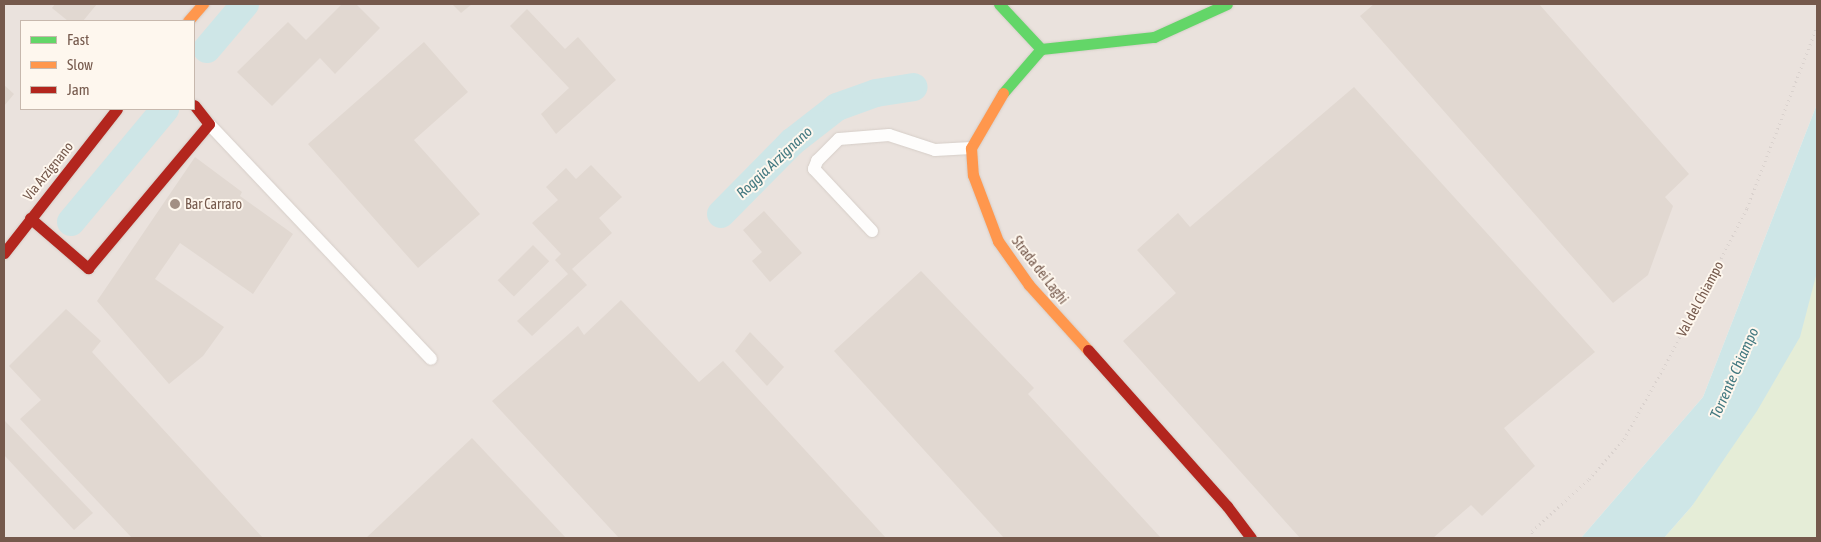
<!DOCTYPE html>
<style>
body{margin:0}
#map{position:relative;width:1821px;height:542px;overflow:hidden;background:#f7f2ec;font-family:"Asap Condensed",sans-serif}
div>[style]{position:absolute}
.industrial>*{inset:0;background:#eae2dd}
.green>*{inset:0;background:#e5edd7}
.water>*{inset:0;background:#cee6e7}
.canal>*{height:28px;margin:-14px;padding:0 14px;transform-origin:14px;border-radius:14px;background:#cee6e7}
.building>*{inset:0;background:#e1d8d1;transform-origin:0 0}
.path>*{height:3px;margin-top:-1.5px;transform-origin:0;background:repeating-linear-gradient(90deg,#dad2ce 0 1px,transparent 0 5px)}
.roads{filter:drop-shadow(0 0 1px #d6cec8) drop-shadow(0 0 1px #d6cec8)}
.lane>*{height:12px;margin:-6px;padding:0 6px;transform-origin:6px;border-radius:6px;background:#fefdfc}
.fast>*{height:11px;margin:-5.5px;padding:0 5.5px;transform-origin:5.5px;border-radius:5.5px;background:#63d668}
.slow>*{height:11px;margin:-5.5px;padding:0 5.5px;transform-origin:5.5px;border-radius:5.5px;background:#ff974d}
.jam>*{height:11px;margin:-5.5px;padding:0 5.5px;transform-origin:5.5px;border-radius:5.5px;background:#b3261e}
.dots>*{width:14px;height:14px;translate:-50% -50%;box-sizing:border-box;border:2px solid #fef7ee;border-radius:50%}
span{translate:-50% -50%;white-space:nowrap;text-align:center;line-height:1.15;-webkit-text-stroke:4px #fef7ee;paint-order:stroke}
.street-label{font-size:14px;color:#75594c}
.poi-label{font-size:14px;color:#75594c}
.left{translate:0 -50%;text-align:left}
.water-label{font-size:15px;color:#437980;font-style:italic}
.frame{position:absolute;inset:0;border:5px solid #75594c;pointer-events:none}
.legend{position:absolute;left:20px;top:20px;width:175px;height:90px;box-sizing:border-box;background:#fef7ee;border:1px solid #c7b8ad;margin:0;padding:6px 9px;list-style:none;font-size:15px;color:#75594c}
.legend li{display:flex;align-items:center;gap:10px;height:25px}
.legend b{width:25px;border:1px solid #c7b8ad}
</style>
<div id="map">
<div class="industrial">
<i style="clip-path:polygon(evenodd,4px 4px,1817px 4px,1817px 104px,1703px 397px,1581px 538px,4px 538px,4px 4px,21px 21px,194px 21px,194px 109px,21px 109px,21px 21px)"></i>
</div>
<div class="green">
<i style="clip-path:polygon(1817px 272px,1817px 538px,1664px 538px,1692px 506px)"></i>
</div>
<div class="water">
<i style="clip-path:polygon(1817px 104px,1817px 272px,1800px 337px,1757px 411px,1692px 506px,1664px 538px,1581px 538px,1703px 397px)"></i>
</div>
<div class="canal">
<i style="left:207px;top:49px;width:59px;rotate:-49.8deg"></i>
<i style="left:721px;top:214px;width:101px;rotate:-45.4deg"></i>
<i style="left:792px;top:142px;width:57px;rotate:-37.9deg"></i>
<i style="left:837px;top:107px;width:41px;rotate:-19.7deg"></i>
<i style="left:876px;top:93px;width:38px;rotate:-9deg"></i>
<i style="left:71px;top:222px;width:147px;rotate:-50.2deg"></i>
</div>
<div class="building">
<i style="clip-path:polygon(55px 4px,97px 4px,83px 21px,68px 21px,52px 8px)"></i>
<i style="clip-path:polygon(342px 4px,356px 4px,380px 28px,335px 74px,320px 58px,272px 106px,237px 72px,288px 22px,306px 40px)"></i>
<i style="clip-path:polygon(452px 4px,472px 4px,461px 13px)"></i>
<i style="clip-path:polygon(1374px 4px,1539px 4px,1689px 174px,1665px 197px,1673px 206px,1648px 275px,1613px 303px,1360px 16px)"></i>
<i style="clip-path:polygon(527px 9px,565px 49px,578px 37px,616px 80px,556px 134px,541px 114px,569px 88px,510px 26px)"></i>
<i style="clip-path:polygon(424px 42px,468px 92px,414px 140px,480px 214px,418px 268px,308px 144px)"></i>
<i style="clip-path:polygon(4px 85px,14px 94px,4px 106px)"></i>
<i style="clip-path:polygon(1354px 87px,1595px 352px,1504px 428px,1535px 466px,1482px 516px,1471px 505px,1433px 538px,1300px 538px,1123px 341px,1176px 293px,1137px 250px,1178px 213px,1190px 227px)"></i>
<i style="clip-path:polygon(195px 157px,242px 192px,240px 196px,293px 234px,253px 294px,180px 243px,155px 279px,224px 327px,203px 356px,169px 384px,97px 301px)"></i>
<i style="clip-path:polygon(591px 165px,622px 197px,599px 218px,612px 233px,572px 269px,587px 285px,532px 336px,517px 321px,568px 274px,555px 260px,561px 254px,532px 223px,558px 200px,546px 187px,566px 168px,576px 179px)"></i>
<i style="clip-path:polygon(764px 211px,802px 253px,770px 282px,752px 261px,762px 252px,743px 230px)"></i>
<i style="left:533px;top:245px;width:23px;height:50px;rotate:45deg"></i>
<i style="clip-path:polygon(921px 271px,1034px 388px,1028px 394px,1161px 538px,1004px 538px,834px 351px)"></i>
<i style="clip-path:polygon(621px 300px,699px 382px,723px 361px,886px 538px,619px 538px,492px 401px,578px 326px,584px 335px)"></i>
<i style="clip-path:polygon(66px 309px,101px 341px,92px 352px,263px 538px,132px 538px,20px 419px,41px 400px,9px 366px)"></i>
<i style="clip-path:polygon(750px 332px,784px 367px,767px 386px,735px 351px)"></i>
<i style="clip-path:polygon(4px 420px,93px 513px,74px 530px,4px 455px)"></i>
<i style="clip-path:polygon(472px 438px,566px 538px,366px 538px)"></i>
</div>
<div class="path">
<i style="left:1533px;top:538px;width:7px;rotate:-98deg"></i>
<i style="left:1532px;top:531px;width:77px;rotate:-42.4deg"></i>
<i style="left:1589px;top:479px;width:53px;rotate:-48.8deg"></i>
<i style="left:1624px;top:439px;width:80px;rotate:-60.9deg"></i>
<i style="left:1663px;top:369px;width:182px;rotate:-62.4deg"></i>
<i style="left:1747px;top:208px;width:194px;rotate:-68.9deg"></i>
</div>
<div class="roads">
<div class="lane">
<i style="left:209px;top:124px;width:323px;rotate:46.6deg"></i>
<i style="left:872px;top:231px;width:85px;rotate:-133.1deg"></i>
<i style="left:814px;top:169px;width:9px;rotate:-69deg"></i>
<i style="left:817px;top:161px;width:31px;rotate:-45deg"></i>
<i style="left:839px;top:139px;width:50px;rotate:-4.6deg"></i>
<i style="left:889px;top:135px;width:48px;rotate:18.1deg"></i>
<i style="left:935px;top:150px;width:36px;rotate:-3deg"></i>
</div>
<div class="fast">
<i style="left:999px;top:4px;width:62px;rotate:47deg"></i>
<i style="left:1003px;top:93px;width:58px;rotate:-49.2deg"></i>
<i style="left:1041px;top:49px;width:114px;rotate:-6.1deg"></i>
<i style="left:1154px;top:37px;width:80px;rotate:-24.3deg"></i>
</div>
<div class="slow">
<i style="left:188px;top:21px;width:23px;rotate:-49deg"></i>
<i style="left:1003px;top:93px;width:64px;rotate:120.2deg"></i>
<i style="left:971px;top:148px;width:27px;rotate:86deg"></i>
<i style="left:973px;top:175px;width:71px;rotate:69.3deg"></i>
<i style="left:998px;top:241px;width:54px;rotate:54.8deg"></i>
<i style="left:1029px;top:285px;width:88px;rotate:47.8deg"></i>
</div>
<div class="jam">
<i style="left:30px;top:218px;width:77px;rotate:40.8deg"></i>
<i style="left:88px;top:268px;width:188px;rotate:-50deg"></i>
<i style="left:209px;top:124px;width:24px;rotate:-128deg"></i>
<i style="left:4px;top:253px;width:183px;rotate:-51.9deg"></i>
<i style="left:1088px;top:350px;width:209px;rotate:48.3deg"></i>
<i style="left:1227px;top:506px;width:40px;rotate:53deg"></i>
</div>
</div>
<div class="dots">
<i style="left:175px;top:204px;background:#a28f84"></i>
</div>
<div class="street-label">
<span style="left:48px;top:171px;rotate:-51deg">Via Arzignano</span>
<span style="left:1040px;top:270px;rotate:52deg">Strada dei Laghi</span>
<span style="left:1700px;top:299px;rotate:-62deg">Val del Chiampo</span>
</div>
<div class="poi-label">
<span class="left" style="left:185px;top:204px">Bar Carraro</span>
</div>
<div class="water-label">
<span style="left:774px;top:162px;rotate:-43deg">Roggia Arzignano</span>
<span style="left:1734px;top:373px;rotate:-66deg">Torrente Chiampo</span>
</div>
<div class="frame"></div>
<ul class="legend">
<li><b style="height:6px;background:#63d668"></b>Fast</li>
<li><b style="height:6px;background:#ff974d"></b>Slow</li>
<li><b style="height:6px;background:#b3261e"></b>Jam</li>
</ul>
</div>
